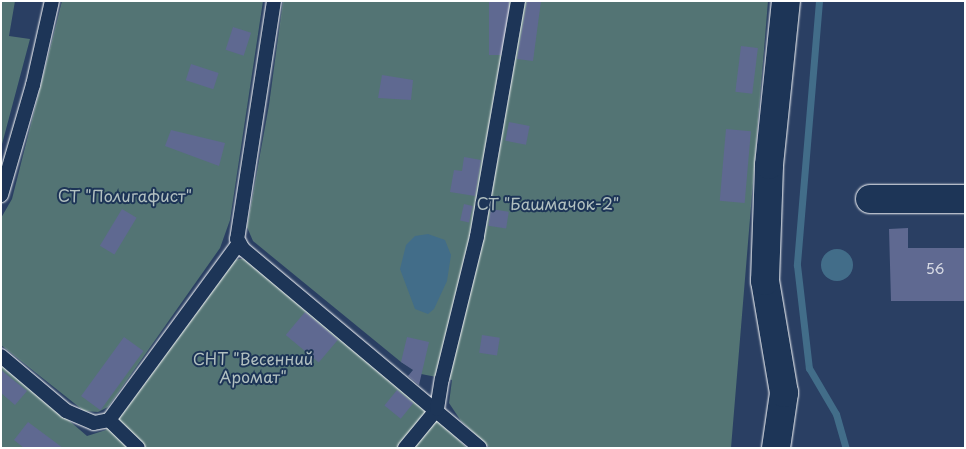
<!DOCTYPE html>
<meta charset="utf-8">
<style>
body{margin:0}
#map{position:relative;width:966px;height:449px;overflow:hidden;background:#2a3f63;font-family:"Playpen Sans",sans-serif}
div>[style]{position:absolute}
.green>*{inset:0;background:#537474}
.water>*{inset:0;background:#426d89}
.round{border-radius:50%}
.stream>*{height:7px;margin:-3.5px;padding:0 3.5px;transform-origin:3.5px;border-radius:3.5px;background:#426d89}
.building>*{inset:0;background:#5f6991;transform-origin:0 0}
.roads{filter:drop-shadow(0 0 1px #fff) drop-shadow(0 0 1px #fff)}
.lane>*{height:14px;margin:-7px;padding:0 7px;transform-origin:7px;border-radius:7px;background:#1d3557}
.street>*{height:28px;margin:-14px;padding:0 14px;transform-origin:14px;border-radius:14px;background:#1d3557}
span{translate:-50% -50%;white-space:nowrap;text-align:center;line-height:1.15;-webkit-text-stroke:4px #1d3557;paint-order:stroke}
.number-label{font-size:14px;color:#d7dae4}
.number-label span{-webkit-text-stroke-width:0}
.park-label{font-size:16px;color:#b2c0c0}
.frame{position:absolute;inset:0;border:2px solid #fff;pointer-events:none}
</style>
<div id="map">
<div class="green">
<i style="clip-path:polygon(1px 1px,15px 1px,9px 36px,30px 39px,1px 148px)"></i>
<i style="clip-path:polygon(62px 1px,263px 1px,230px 220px,220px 248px,108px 407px,98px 412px,84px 411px,1px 345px,1px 218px,12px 199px)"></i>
<i style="clip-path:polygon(283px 1px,768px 1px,731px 448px,490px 448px,461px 421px,449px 403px,452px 380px,421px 374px,401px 362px,253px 241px,247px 227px,269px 105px)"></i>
<i style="clip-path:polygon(247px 258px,420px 402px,467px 448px,1px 448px,1px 362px,87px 436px,106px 430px,233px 260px)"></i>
</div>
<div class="water">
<i style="clip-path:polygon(428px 234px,445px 240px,451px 255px,447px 281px,434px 309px,428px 314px,415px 309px,400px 269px,406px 245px,415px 236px)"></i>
<i class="round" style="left:821px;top:249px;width:32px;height:32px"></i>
</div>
<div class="stream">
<i style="left:819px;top:1px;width:265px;rotate:94.8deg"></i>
<i style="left:797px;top:265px;width:104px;rotate:83.4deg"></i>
<i style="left:809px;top:368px;width:53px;rotate:59.6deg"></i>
<i style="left:836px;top:414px;width:35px;rotate:74deg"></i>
</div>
<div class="building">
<i style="left:489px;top:1px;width:20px;height:54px"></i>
<i style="clip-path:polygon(527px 1px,541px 1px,533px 61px,517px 59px)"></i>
<i style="left:233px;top:27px;width:19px;height:24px;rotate:18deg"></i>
<i style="left:741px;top:46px;width:17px;height:46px;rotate:7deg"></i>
<i style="left:191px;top:64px;width:29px;height:17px;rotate:18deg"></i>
<i style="clip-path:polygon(382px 75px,413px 80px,411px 100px,378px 98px)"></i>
<i style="left:509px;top:122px;width:21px;height:19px;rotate:11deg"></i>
<i style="left:726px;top:129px;width:25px;height:72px;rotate:5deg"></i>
<i style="clip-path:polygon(171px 130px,225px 143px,219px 166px,165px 146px)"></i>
<i style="clip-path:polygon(464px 157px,481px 160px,475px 196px,450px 192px,454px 170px,462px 171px)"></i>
<i style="left:464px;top:204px;width:9px;height:17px;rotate:13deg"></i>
<i style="left:122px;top:209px;width:17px;height:43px;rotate:31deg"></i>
<i style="left:491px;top:209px;width:18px;height:17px;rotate:9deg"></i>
<i style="clip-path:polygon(908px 228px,908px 248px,964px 248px,964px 301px,891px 301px,889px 229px)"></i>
<i style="left:305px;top:312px;width:43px;height:30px;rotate:40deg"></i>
<i style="left:482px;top:335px;width:18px;height:18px;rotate:9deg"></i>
<i style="left:124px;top:337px;width:24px;height:73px;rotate:36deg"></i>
<i style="clip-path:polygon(407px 337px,429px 342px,419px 385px,408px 376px,413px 370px,401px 362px)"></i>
<i style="clip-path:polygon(1px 370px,27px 391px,15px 405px,1px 393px)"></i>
<i style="left:397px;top:390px;width:21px;height:20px;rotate:39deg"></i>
<i style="clip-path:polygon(28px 422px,63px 448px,24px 448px,14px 440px)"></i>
</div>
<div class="roads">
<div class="lane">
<i style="left:274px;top:1px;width:241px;rotate:98.8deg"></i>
<i style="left:237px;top:239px;width:12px;rotate:59deg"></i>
<i style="left:243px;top:249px;width:309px;rotate:40deg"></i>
<i style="left:1px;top:195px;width:115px;rotate:-73.8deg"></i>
<i style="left:33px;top:85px;width:86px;rotate:-77.3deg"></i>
<i style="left:1px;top:356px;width:85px;rotate:40.2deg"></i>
<i style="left:66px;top:411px;width:30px;rotate:23deg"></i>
<i style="left:94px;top:423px;width:15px;rotate:-11deg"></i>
<i style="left:109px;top:420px;width:40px;rotate:44deg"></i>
<i style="left:109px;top:420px;width:220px;rotate:-53.7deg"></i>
<i style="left:405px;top:448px;width:50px;rotate:-50.6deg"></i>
<i style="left:437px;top:409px;width:30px;rotate:-81deg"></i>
<i style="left:442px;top:379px;width:147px;rotate:-76.2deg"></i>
<i style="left:477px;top:236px;width:239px;rotate:-80.1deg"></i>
</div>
<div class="street">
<i style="left:870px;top:199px;width:95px"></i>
<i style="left:776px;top:448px;width:56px;rotate:-81.7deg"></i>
<i style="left:784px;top:393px;width:114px;rotate:-99.6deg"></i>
<i style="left:765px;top:281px;width:116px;rotate:-88deg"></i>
<i style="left:769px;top:165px;width:165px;rotate:-84.1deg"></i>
</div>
</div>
<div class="number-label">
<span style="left:935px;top:269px">56</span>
</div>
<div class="park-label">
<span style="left:125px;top:195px">СТ "Полигафист"</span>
<span style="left:548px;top:203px">СТ "Башмачок-2"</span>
<span style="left:253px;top:367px">СНТ "Весенний<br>Аромат"</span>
</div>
<div class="frame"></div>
</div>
